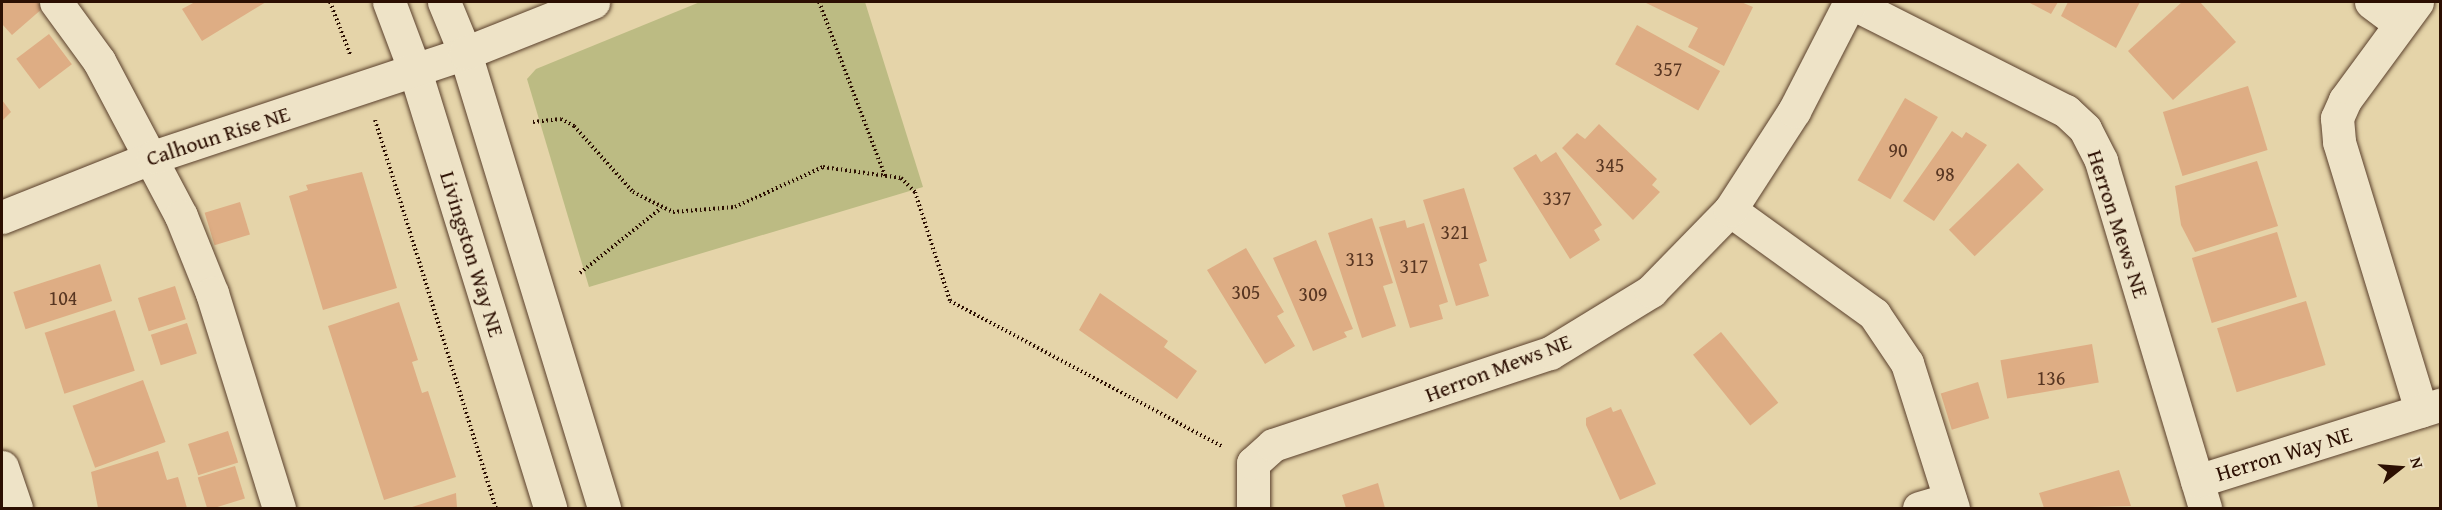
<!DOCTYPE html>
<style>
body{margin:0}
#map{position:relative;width:2442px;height:510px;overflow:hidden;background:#e5d4a9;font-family:"Gentium Book Plus",serif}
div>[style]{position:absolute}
.green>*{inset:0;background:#bcbb83}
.building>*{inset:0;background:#dead84;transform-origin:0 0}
.path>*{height:4px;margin-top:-2px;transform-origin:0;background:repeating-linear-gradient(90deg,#2c0f02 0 1.5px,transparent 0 4.5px)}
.roads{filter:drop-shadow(0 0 2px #5a402c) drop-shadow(0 0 2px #5a402c)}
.minor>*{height:33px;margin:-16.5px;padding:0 16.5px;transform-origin:16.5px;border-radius:16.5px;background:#eee3c7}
span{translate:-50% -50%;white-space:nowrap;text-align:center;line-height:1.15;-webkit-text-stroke:4.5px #eee3c7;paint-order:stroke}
.number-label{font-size:20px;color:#583622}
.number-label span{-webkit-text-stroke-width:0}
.street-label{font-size:22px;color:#2c0f02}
.frame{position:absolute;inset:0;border:3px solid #2c0f02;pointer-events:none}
.north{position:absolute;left:2370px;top:438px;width:60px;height:60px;-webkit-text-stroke:4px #eee3c7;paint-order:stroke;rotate:73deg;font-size:16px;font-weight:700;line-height:24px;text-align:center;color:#2c0f02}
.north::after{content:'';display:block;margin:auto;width:21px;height:27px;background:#2c0f02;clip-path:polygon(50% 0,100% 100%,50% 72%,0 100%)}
</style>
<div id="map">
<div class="green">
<i style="clip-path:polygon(700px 2px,865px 2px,923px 187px,589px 287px,527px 79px,536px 69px)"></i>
</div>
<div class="building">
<i style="clip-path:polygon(2px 2px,37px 2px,43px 8px,12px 35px,2px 24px)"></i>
<i style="clip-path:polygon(195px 2px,266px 2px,202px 41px,182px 9px)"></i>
<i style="clip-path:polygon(1644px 2px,1741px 2px,1753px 7px,1724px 66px,1688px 47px,1698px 28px)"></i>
<i style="clip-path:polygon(2028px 2px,2058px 2px,2051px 14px)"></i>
<i style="clip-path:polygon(2068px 2px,2140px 2px,2116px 48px,2061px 16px)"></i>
<i style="clip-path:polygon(2182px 2px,2200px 2px,2236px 42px,2173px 100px,2128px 51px)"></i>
<i style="left:1637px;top:25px;width:95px;height:45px;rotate:29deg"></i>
<i style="left:49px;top:34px;width:38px;height:41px;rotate:53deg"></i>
<i style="left:2248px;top:86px;width:67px;height:89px;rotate:73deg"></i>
<i style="left:1905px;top:98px;width:38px;height:95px;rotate:30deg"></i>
<i style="clip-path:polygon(2px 100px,11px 112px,2px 121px)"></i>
<i style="clip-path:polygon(1599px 124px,1657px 179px,1652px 185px,1660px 192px,1633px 220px,1562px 148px,1577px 133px,1585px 139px)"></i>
<i style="clip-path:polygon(1952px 131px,1962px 138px,1966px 132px,1987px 145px,1934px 221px,1903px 201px)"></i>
<i style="clip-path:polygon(1556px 152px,1602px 225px,1594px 230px,1600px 240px,1570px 259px,1513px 168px,1536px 154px,1541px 162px)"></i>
<i style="clip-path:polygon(2257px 161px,2278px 226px,2195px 252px,2181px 225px,2175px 186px)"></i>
<i style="left:2018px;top:163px;width:37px;height:96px;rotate:46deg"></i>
<i style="clip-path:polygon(362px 172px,397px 288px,323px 310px,289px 196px,308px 190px,306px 185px)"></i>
<i style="clip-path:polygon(1464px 188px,1487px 261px,1479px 264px,1489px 296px,1456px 306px,1423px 200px)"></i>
<i style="left:240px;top:202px;width:34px;height:37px;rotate:73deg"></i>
<i style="clip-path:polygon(1372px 218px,1393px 283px,1383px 286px,1396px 326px,1362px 338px,1328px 233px)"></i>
<i style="clip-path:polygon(1405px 220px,1407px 228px,1424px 223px,1448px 302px,1439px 305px,1443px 319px,1410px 328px,1379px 227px)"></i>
<i style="left:2277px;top:232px;width:68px;height:89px;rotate:73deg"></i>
<i style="clip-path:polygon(1316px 240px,1353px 329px,1344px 332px,1347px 337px,1313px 351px,1273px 258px)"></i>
<i style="clip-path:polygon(1246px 248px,1284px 312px,1277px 316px,1295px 346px,1265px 364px,1207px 270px)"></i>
<i style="left:100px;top:264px;width:39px;height:91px;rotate:72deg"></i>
<i style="left:175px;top:286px;width:35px;height:39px;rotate:72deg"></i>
<i style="clip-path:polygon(1100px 293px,1168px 341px,1164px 347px,1197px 371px,1177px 399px,1079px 330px)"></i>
<i style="left:2306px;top:301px;width:67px;height:93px;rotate:73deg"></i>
<i style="clip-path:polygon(399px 302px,418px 360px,412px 362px,422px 393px,428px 391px,456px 477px,384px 500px,328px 326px)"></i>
<i style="left:115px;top:310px;width:64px;height:74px;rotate:72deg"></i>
<i style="left:187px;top:323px;width:32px;height:38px;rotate:72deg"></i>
<i style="left:1721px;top:332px;width:91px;height:36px;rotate:51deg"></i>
<i style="left:2092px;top:344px;width:39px;height:93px;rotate:80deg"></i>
<i style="left:143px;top:380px;width:66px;height:75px;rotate:70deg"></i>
<i style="left:1978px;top:382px;width:38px;height:39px;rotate:73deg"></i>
<i style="clip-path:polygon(1611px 407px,1613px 412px,1621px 409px,1656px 484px,1620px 500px,1586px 425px,1586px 418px)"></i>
<i style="left:228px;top:431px;width:33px;height:42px;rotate:72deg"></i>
<i style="clip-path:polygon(158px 451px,167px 480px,178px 477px,187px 508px,98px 508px,91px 472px)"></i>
<i style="left:235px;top:466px;width:34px;height:39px;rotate:73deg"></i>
<i style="clip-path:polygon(2119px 470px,2131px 506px,2044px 508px,2039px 493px)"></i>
<i style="clip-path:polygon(1378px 483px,1385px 508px,1346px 508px,1342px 495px)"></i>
<i style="clip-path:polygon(456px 493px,457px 508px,409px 508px)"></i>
</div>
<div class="path">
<i style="left:330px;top:2px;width:56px;rotate:69deg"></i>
<i style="left:819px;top:2px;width:186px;rotate:69.2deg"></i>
<i style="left:375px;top:120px;width:406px;rotate:72.7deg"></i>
<i style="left:533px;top:122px;width:28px;rotate:-6deg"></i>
<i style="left:561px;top:119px;width:15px;rotate:28deg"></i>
<i style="left:574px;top:126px;width:89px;rotate:48.2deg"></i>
<i style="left:633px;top:192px;width:45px;rotate:26.6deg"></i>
<i style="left:673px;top:212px;width:62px;rotate:-4.6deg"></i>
<i style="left:735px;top:207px;width:97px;rotate:-24.4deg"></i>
<i style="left:823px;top:167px;width:79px;rotate:8deg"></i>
<i style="left:901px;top:178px;width:20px;rotate:45deg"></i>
<i style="left:915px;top:192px;width:114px;rotate:72.2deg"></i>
<i style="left:950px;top:301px;width:310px;rotate:28.1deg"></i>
<i style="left:580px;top:273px;width:104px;rotate:-38.7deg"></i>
</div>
<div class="roads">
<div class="minor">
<i style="left:56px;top:2px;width:73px;rotate:53.9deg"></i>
<i style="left:99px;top:61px;width:175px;rotate:62.1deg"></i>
<i style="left:181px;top:216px;width:83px;rotate:68.1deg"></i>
<i style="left:212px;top:293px;width:225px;rotate:72.7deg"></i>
<i style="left:389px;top:2px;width:74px;rotate:69.4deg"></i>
<i style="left:415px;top:71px;width:457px;rotate:72.8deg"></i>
<i style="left:444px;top:2px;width:55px;rotate:67.6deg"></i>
<i style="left:465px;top:53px;width:476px;rotate:73deg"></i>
<i style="left:1850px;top:2px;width:242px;rotate:26.8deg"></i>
<i style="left:2066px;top:111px;width:26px;rotate:43deg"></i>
<i style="left:2085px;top:129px;width:36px;rotate:63deg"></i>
<i style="left:2101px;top:161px;width:362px;rotate:73.3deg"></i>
<i style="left:2371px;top:2px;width:36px;rotate:37deg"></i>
<i style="left:2417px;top:2px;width:122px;rotate:126.3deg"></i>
<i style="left:2345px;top:100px;width:20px;rotate:114deg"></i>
<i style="left:2337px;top:118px;width:24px;rotate:85deg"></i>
<i style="left:2339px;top:142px;width:281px;rotate:73deg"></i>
<i style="left:1730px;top:210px;width:178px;rotate:35.8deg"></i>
<i style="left:1874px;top:314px;width:59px;rotate:56deg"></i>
<i style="left:1907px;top:363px;width:152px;rotate:72.4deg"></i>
<i style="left:2px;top:217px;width:162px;rotate:-21.7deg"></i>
<i style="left:153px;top:157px;width:329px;rotate:-18.4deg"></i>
<i style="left:465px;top:53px;width:138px;rotate:-21.7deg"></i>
<i style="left:2px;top:467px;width:43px;rotate:71.1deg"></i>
<i style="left:2197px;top:481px;width:255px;rotate:-17.4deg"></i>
<i style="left:1253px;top:508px;width:45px;rotate:-90deg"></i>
<i style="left:1253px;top:463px;width:27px;rotate:-42deg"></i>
<i style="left:1273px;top:445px;width:292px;rotate:-18.4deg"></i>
<i style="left:1550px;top:353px;width:119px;rotate:-31.5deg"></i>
<i style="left:1651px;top:291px;width:113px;rotate:-45.7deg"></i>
<i style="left:1730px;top:210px;width:118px;rotate:-57.1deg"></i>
<i style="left:1794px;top:111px;width:123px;rotate:-62.8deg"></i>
<i style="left:1919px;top:508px;width:32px;rotate:-16deg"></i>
</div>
</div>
<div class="number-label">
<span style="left:1668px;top:68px">357</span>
<span style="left:1898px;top:149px">90</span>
<span style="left:1610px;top:164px">345</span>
<span style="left:1945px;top:173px">98</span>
<span style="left:1557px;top:197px">337</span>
<span style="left:1455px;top:231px">321</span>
<span style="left:1360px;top:258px">313</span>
<span style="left:1414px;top:265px">317</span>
<span style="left:1246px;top:291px">305</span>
<span style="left:1313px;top:293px">309</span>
<span style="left:63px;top:297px">104</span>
<span style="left:2051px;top:377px">136</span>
</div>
<div class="street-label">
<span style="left:218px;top:136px;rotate:-18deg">Calhoun Rise NE</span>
<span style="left:2118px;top:224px;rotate:72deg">Herron Mews NE</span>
<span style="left:472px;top:254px;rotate:73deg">Livingston Way NE</span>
<span style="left:1498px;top:368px;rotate:-21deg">Herron Mews NE</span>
<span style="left:2284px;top:454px;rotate:-17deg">Herron Way NE</span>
</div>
<div class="frame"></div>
<div class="north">N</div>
</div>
